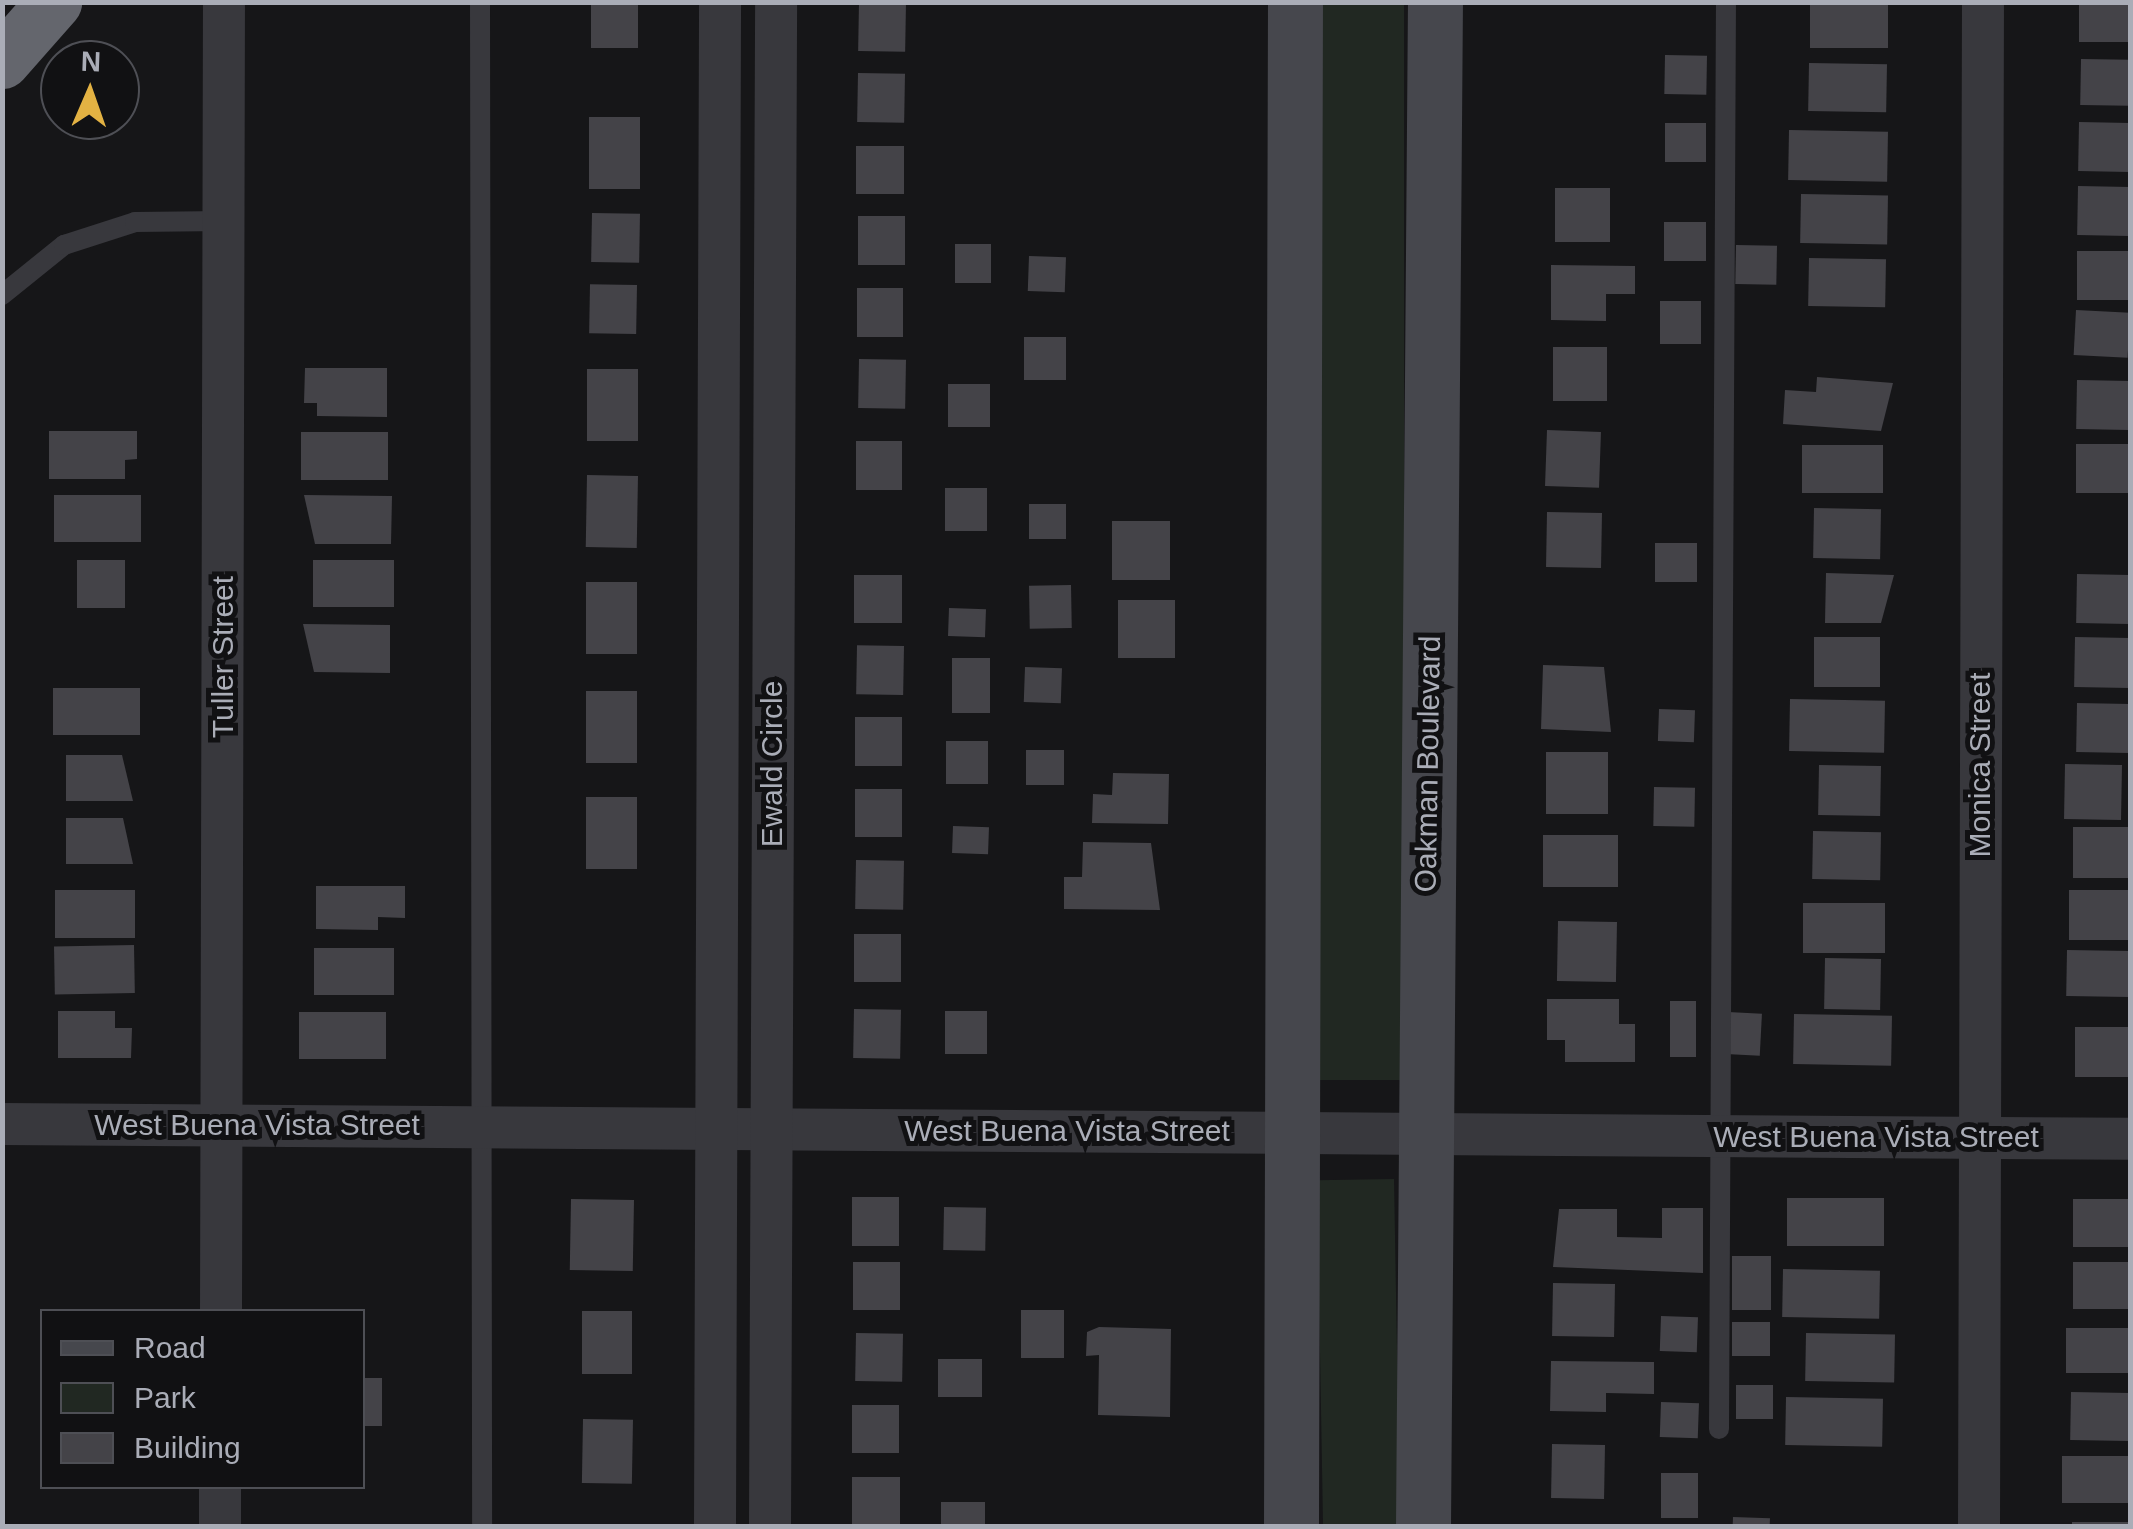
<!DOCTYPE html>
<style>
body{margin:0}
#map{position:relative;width:2133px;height:1529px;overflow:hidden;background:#161618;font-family:Helvetica,sans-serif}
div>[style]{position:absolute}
.green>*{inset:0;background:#212822;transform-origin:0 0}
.building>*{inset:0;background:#444348;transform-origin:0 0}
.lane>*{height:20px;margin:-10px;padding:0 10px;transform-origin:10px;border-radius:10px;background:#38383d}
.street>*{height:42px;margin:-21px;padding:0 21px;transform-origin:21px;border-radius:21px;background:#38383d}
.secondary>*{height:55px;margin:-27.5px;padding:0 27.5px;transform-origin:27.5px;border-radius:27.5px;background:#46474d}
.highway>*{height:55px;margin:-27.5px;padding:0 27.5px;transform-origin:27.5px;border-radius:27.5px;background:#64666d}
span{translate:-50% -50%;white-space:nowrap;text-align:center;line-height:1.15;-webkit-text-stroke:10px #111113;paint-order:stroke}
.street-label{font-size:30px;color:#aaadb7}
.frame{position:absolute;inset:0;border:5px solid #aaadb7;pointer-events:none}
.legend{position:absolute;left:40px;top:1309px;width:325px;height:180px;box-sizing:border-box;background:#111113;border:2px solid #4e4f55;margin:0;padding:12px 18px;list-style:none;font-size:30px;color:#aaadb7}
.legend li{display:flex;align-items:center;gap:20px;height:50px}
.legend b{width:50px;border:2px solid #4e4f55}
.north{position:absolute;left:40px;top:40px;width:100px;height:100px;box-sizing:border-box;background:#111113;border:2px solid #4e4f55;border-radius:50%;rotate:2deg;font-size:28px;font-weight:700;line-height:40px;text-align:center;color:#aaadb7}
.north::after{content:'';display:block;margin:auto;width:35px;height:45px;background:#e3b243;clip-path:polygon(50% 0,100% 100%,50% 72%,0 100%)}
</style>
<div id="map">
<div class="green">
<i style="left:1317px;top:3px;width:87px;height:1077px"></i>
<i style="left:1394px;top:1179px;width:347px;height:77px;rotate:89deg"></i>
</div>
<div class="building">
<i style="left:591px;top:2px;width:47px;height:46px"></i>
<i style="left:859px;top:2px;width:47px;height:49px;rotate:1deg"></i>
<i style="left:1810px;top:2px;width:78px;height:46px"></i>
<i style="left:2079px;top:2px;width:51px;height:40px"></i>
<i style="left:1665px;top:55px;width:42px;height:39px;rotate:1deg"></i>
<i style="left:2081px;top:59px;width:49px;height:46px;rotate:1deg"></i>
<i style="left:1809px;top:63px;width:78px;height:48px;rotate:1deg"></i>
<i style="left:858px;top:73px;width:47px;height:49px;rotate:1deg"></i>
<i style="left:589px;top:117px;width:51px;height:72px"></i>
<i style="left:2079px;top:122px;width:51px;height:49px;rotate:1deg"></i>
<i style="left:1665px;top:123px;width:41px;height:39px"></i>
<i style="left:1789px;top:130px;width:99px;height:50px;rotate:1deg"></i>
<i style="left:856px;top:146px;width:48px;height:48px"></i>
<i style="left:2078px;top:186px;width:52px;height:49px;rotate:1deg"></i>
<i style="left:1555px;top:188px;width:55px;height:54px"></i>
<i style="left:1801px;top:194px;width:87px;height:49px;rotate:1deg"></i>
<i style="left:592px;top:213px;width:48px;height:49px;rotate:1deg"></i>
<i style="left:858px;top:216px;width:47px;height:49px"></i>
<i style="left:1664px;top:222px;width:42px;height:39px"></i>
<i style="left:955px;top:244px;width:36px;height:39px"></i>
<i style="left:1736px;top:245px;width:41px;height:39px;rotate:1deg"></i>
<i style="left:2077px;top:251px;width:53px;height:49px"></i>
<i style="left:1029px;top:256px;width:37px;height:35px;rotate:2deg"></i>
<i style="left:1809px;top:258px;width:77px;height:48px;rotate:1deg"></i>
<i style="clip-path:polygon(1551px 265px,1635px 266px,1635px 294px,1606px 294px,1606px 321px,1551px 320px)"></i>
<i style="left:637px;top:285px;width:49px;height:47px;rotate:91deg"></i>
<i style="left:857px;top:288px;width:46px;height:49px"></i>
<i style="left:1660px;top:301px;width:41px;height:43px"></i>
<i style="left:2076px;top:310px;width:54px;height:45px;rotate:3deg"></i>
<i style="left:1024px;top:337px;width:42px;height:43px"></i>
<i style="left:1553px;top:347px;width:54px;height:54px"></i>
<i style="left:859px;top:359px;width:47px;height:49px;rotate:1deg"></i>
<i style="clip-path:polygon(305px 368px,387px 368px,387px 417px,317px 416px,317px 403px,304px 403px)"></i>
<i style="left:587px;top:369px;width:51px;height:72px"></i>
<i style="clip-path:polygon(1817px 377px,1893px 383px,1881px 431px,1783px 424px,1785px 390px,1816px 392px)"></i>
<i style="left:2077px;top:380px;width:53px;height:49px;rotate:1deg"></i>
<i style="left:948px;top:384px;width:42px;height:43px"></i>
<i style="left:1547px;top:430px;width:54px;height:56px;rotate:2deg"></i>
<i style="clip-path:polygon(49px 431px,137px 431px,137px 459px,125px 460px,125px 479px,49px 479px)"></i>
<i style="left:301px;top:432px;width:87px;height:48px"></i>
<i style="left:856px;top:441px;width:46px;height:49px"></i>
<i style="left:2076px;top:444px;width:53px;height:49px"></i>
<i style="left:1802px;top:445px;width:81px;height:48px"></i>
<i style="left:587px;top:475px;width:51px;height:72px;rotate:1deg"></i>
<i style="left:945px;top:488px;width:42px;height:43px"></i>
<i style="left:54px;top:495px;width:87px;height:47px"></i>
<i style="clip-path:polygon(304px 495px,392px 496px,391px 544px,315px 544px)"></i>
<i style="left:1029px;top:504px;width:37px;height:35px"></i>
<i style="left:1814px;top:508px;width:67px;height:50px;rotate:1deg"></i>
<i style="left:1547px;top:512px;width:55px;height:55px;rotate:1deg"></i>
<i style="left:1112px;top:521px;width:58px;height:59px"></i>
<i style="left:1655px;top:543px;width:42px;height:39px"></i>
<i style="left:77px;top:560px;width:48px;height:48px"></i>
<i style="left:394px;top:560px;width:47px;height:81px;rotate:90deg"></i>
<i style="clip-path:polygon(1826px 573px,1894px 575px,1881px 623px,1825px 623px)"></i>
<i style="left:2077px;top:574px;width:53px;height:49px;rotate:1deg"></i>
<i style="left:854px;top:575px;width:48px;height:48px"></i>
<i style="left:586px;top:582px;width:51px;height:72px"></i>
<i style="left:1071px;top:585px;width:43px;height:42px;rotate:89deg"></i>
<i style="left:1118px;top:600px;width:57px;height:58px"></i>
<i style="left:949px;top:608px;width:37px;height:28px;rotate:2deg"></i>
<i style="clip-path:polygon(303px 624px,390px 625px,390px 673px,314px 672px)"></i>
<i style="left:1814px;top:637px;width:66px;height:50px"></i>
<i style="left:2075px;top:637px;width:55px;height:50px;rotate:1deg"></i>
<i style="left:904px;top:646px;width:49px;height:47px;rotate:91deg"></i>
<i style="left:952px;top:658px;width:38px;height:55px"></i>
<i style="clip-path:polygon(1543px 665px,1604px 667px,1611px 732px,1541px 729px)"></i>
<i style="left:1025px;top:667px;width:37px;height:35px;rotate:2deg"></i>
<i style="left:53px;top:688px;width:87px;height:47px"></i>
<i style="left:586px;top:691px;width:51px;height:72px"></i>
<i style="left:1790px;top:699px;width:95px;height:52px;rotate:1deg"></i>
<i style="left:2077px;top:703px;width:53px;height:49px;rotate:1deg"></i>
<i style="left:1659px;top:709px;width:36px;height:32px;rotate:2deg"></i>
<i style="left:855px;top:717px;width:47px;height:49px"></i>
<i style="left:988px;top:741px;width:43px;height:42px;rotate:90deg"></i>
<i style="left:1026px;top:750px;width:38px;height:35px"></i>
<i style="left:1546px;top:752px;width:62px;height:62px"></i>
<i style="clip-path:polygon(66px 755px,122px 755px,133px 801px,66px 801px)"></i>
<i style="left:2065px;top:764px;width:57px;height:55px;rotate:1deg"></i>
<i style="left:1819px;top:765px;width:62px;height:50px;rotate:1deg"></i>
<i style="clip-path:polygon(1113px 773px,1169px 774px,1168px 824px,1092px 823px,1093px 794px,1112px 795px)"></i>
<i style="left:1654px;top:787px;width:41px;height:39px;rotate:1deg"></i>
<i style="left:855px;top:789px;width:47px;height:48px"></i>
<i style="left:586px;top:797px;width:51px;height:72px"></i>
<i style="clip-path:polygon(66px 818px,123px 818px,133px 864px,66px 864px)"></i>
<i style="left:953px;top:826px;width:36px;height:27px;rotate:2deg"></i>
<i style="left:2073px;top:827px;width:57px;height:51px"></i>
<i style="left:1813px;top:831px;width:68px;height:48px;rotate:1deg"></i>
<i style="left:1543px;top:835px;width:75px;height:52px"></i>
<i style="clip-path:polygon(1083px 842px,1151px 843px,1160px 910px,1064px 909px,1064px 877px,1082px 877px)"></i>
<i style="left:856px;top:860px;width:48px;height:49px;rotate:1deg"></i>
<i style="clip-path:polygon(316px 886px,405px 886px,405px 918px,378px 917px,378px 930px,316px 929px)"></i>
<i style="left:55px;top:890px;width:80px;height:48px"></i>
<i style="left:2069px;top:890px;width:61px;height:50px"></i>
<i style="left:1803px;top:903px;width:82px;height:50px"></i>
<i style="left:1558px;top:921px;width:59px;height:60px;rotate:1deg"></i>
<i style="left:854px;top:934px;width:47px;height:48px"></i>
<i style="left:134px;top:945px;width:48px;height:80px;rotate:89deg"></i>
<i style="left:314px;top:948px;width:80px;height:47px"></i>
<i style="left:2067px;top:950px;width:63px;height:46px;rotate:1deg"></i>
<i style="left:1825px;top:958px;width:56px;height:51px;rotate:1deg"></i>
<i style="clip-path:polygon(1547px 999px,1619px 999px,1619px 1024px,1635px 1024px,1635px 1062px,1565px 1062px,1565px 1040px,1547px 1040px)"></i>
<i style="left:1670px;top:1001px;width:26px;height:56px"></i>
<i style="left:854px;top:1009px;width:47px;height:49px;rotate:1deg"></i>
<i style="clip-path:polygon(58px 1011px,115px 1011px,115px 1028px,132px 1028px,131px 1058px,58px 1058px)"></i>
<i style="left:945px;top:1011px;width:42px;height:43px"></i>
<i style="left:299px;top:1012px;width:87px;height:47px"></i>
<i style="left:1728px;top:1012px;width:34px;height:42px;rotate:3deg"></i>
<i style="left:1794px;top:1014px;width:98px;height:50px;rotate:1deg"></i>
<i style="left:2075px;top:1027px;width:55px;height:50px"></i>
<i style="left:852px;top:1197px;width:47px;height:49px"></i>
<i style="left:1787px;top:1198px;width:97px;height:48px"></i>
<i style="left:2073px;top:1199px;width:57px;height:48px"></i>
<i style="left:634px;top:1200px;width:71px;height:63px;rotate:91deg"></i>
<i style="left:944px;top:1207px;width:42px;height:43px;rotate:1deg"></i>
<i style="clip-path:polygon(1662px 1208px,1703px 1208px,1703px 1273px,1553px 1267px,1559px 1209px,1617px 1209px,1617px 1237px,1662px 1238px)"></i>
<i style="left:1732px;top:1256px;width:39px;height:54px"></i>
<i style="left:853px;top:1262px;width:47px;height:48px"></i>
<i style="left:2073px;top:1262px;width:57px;height:47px"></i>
<i style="left:1783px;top:1269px;width:97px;height:48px;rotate:1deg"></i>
<i style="left:1553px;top:1283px;width:62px;height:53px;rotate:1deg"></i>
<i style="left:1021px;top:1310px;width:43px;height:48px"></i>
<i style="left:582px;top:1311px;width:50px;height:63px"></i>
<i style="left:1661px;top:1316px;width:37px;height:35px;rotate:2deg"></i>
<i style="left:1732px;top:1322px;width:38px;height:34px"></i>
<i style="clip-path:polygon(1099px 1327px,1171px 1329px,1170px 1417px,1098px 1415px,1099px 1355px,1086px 1356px,1087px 1332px)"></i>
<i style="left:2066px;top:1328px;width:64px;height:45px"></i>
<i style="left:856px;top:1333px;width:47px;height:48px;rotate:1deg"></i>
<i style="left:1806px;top:1333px;width:89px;height:48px;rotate:1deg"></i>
<i style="left:938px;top:1359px;width:44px;height:38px"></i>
<i style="clip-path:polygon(1551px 1361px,1654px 1362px,1654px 1394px,1606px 1393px,1606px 1412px,1550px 1411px)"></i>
<i style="left:362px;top:1378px;width:20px;height:48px"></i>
<i style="left:1736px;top:1385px;width:37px;height:34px"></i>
<i style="left:2071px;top:1392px;width:59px;height:48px;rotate:1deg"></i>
<i style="left:1786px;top:1397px;width:97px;height:48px;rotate:1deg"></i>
<i style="left:1661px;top:1402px;width:38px;height:35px;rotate:2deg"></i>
<i style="left:852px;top:1405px;width:47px;height:48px"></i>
<i style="left:583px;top:1419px;width:50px;height:64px;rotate:1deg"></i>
<i style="left:1552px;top:1444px;width:53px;height:54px;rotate:1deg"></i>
<i style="left:2062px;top:1456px;width:68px;height:47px"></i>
<i style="left:1661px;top:1473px;width:37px;height:45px"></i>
<i style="left:852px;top:1477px;width:48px;height:48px"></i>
<i style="left:941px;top:1502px;width:44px;height:24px"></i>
<i style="left:1733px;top:1517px;width:37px;height:9px;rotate:2deg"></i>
<i style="left:2072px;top:1522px;width:58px;height:4px"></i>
</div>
<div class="lane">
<i style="left:480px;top:2px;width:1524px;rotate:89.92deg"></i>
<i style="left:2px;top:295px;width:80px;rotate:-38.9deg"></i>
<i style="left:64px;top:245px;width:75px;rotate:-17.9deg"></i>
<i style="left:135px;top:222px;width:89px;rotate:-0.6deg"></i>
<i style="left:1719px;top:1429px;width:1427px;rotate:-89.72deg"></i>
</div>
<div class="street">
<i style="left:2px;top:1124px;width:2128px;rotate:0.4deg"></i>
<i style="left:221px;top:1312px;width:1310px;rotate:-89.87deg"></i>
<i style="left:220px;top:1526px;width:40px;rotate:-90deg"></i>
<i style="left:715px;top:1526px;width:1524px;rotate:-89.81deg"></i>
<i style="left:770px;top:1526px;width:1524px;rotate:-89.77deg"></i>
<i style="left:1979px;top:1526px;width:1524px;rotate:-89.85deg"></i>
</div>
<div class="secondary">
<i style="left:1291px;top:1526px;width:1524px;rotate:-89.85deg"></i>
<i style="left:1423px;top:1526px;width:1524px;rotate:-89.55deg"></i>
</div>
<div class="highway">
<i style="left:2px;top:61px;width:79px;rotate:-48.6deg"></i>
</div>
<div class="street-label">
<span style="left:223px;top:657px;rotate:-90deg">Tuller Street</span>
<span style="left:772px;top:764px;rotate:-90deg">Ewald Circle</span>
<span style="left:1428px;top:764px;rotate:-89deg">Oakman Boulevard</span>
<span style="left:1980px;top:765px;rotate:-90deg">Monica Street</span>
<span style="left:257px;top:1125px">West Buena Vista Street</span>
<span style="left:1067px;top:1131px">West Buena Vista Street</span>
<span style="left:1876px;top:1137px">West Buena Vista Street</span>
</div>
<div class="frame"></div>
<ul class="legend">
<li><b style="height:12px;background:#46474d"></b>Road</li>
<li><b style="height:28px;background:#212822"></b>Park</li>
<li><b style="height:28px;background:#444348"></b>Building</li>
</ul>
<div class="north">N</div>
</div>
